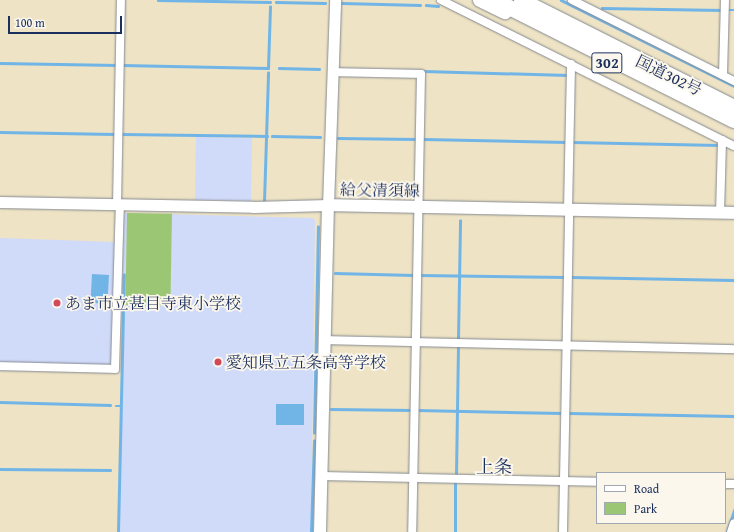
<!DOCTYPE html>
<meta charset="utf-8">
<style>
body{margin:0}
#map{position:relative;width:734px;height:532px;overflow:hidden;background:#eee3c4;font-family:"Gentium Book Plus","Noto Serif JP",serif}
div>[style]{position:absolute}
.built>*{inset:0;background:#d0daf9;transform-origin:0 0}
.green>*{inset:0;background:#9bc775;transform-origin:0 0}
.water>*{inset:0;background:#71b5e7;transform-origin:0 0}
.stream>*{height:2.5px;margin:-1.25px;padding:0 1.25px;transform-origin:1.25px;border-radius:1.25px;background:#71b5e7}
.roads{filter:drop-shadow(0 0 1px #848991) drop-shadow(0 0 1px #848991)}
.minor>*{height:8px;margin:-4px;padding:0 4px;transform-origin:4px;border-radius:4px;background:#fff}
.tertiary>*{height:11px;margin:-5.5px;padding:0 5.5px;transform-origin:5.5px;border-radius:5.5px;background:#fff}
.secondary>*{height:12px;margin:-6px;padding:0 6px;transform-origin:6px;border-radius:6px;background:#fff}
.trunk>*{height:14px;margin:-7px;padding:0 7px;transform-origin:7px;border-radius:7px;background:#fff}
.motorway>*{height:15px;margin:-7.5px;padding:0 7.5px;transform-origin:7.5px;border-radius:7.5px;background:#fff}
.dots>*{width:11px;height:11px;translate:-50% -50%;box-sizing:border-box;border:2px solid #fbf7ec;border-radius:50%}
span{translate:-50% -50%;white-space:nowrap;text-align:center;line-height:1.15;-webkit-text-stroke:3.5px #fbf7ec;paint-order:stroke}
.shield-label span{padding:1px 3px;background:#fbf7ec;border:1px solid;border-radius:3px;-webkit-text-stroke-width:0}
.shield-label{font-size:15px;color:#1b2f5e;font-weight:700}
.street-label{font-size:16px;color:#1b2f5e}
.poi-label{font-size:16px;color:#1b2f5e}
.left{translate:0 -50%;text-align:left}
.quarter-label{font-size:18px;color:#1b2f5e}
.legend{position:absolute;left:596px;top:472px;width:130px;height:52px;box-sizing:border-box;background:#fbf7ec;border:1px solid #a1a7b3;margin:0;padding:5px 7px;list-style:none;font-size:12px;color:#1b2f5e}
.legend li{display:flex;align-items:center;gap:8px;height:20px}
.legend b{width:20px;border:1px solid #a1a7b3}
.scale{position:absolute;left:8px;top:16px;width:114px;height:18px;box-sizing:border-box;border:2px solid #1b2f5e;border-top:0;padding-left:5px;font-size:12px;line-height:14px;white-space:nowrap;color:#1b2f5e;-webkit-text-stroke:3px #fbf7ec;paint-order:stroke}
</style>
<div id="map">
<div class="built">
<i style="left:196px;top:137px;width:56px;height:63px;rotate:1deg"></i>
<i style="clip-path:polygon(123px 213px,313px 218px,315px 221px,311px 532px,119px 532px)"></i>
<i style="left:0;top:238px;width:115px;height:126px;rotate:2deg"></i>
</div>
<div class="green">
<i style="left:127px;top:213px;width:45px;height:92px;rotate:1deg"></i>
</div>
<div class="water">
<i style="left:92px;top:274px;width:17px;height:29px;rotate:3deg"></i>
<i style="left:276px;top:404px;width:28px;height:21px"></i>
</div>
<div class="stream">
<i style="left:158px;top:0;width:112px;rotate:1deg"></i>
<i style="left:561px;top:0;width:193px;rotate:26.4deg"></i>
<i style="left:276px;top:2px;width:49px;rotate:1.2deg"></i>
<i style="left:342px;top:3px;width:78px;rotate:1.5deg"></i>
<i style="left:426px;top:5px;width:12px;rotate:5deg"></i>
<i style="left:602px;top:8px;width:120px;rotate:1deg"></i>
<i style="left:727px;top:10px;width:7px"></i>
<i style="left:0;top:63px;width:117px;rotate:1deg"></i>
<i style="left:122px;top:65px;width:146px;rotate:1.2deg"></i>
<i style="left:268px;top:68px;width:61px;rotate:-88.1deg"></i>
<i style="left:279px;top:68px;width:40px;rotate:1.4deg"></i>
<i style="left:424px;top:71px;width:144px;rotate:1.6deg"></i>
<i style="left:0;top:132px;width:114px;rotate:1deg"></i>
<i style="left:122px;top:134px;width:145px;rotate:0.8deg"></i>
<i style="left:272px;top:136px;width:48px;rotate:1.2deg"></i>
<i style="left:338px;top:138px;width:78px;rotate:0.7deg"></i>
<i style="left:423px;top:139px;width:143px;rotate:1.2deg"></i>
<i style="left:572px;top:142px;width:147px;rotate:1.2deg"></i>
<i style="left:264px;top:202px;width:129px;rotate:-88.2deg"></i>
<i style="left:335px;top:273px;width:78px;rotate:1.5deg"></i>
<i style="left:419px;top:275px;width:146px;rotate:0.8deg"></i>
<i style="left:572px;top:277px;width:162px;rotate:1.1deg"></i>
<i style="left:458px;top:339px;width:118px;rotate:-89deg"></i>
<i style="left:0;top:402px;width:110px;rotate:1.6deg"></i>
<i style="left:116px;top:406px;width:5px"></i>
<i style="left:331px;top:409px;width:80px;rotate:0.7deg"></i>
<i style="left:417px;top:410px;width:145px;rotate:1.2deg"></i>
<i style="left:569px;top:413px;width:165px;rotate:1deg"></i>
<i style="left:314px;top:433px;width:206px;rotate:-88.9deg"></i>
<i style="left:0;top:469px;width:110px;rotate:0.5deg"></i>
<i style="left:456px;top:474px;width:127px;rotate:-89.1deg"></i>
<i style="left:118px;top:532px;width:257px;rotate:-88.7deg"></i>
<i style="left:311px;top:532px;width:91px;rotate:-88.1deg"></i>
<i style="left:455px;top:532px;width:49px;rotate:-90deg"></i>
<i style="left:727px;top:532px;width:23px;rotate:-72deg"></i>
</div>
<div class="roads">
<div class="minor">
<i style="left:441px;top:0;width:327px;rotate:26.5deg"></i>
<i style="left:572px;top:0;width:181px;rotate:26.6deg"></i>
<i style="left:332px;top:72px;width:89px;rotate:1.3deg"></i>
<i style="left:421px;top:74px;width:458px;rotate:91.1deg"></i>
<i style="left:723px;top:75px;width:75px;rotate:-88.5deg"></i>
<i style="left:117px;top:205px;width:205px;rotate:-88.9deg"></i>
<i style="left:568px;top:210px;width:146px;rotate:-88.8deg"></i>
<i style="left:720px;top:213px;width:73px;rotate:-88.4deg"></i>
<i style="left:325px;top:340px;width:409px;rotate:1.3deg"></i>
<i style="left:0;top:366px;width:115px;rotate:1.5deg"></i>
<i style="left:115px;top:369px;width:164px;rotate:-88.3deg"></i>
<i style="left:321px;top:476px;width:276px;rotate:1.2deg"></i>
<i style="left:725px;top:484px;width:9px"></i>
<i style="left:563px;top:532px;width:322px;rotate:-88.9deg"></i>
<i style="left:731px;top:532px;width:9px;rotate:-72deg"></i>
</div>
<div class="tertiary">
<i style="left:0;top:202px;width:253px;rotate:1.1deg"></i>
<i style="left:253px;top:207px;width:75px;rotate:-1.5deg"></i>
<i style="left:328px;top:205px;width:205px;rotate:-88deg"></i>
</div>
<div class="secondary">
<i style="left:320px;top:532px;width:327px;rotate:-88.6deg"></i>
<i style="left:328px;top:205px;width:406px;rotate:1.1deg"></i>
</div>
<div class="trunk">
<i style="left:480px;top:0;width:28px;rotate:26deg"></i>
</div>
<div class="motorway">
<i style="left:495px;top:0;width:267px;rotate:26.7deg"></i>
<i style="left:521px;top:0;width:238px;rotate:26.7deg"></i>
</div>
</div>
<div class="dots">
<i style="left:57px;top:303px;background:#d1495b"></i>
<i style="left:218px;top:362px;background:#d1495b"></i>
</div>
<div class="shield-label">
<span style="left:607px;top:63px">302</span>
</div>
<div class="street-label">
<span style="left:669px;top:75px;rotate:26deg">国道302号</span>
<span style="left:380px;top:190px;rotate:1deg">給父清須線</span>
</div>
<div class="poi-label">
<span class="left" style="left:65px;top:303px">あま市立甚目寺東小学校</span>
<span class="left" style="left:226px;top:362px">愛知県立五条高等学校</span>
</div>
<div class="quarter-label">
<span style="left:494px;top:467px">上条</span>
</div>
<ul class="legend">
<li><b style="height:5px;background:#fff"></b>Road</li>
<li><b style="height:11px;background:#9bc775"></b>Park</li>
</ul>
<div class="scale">100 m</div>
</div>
